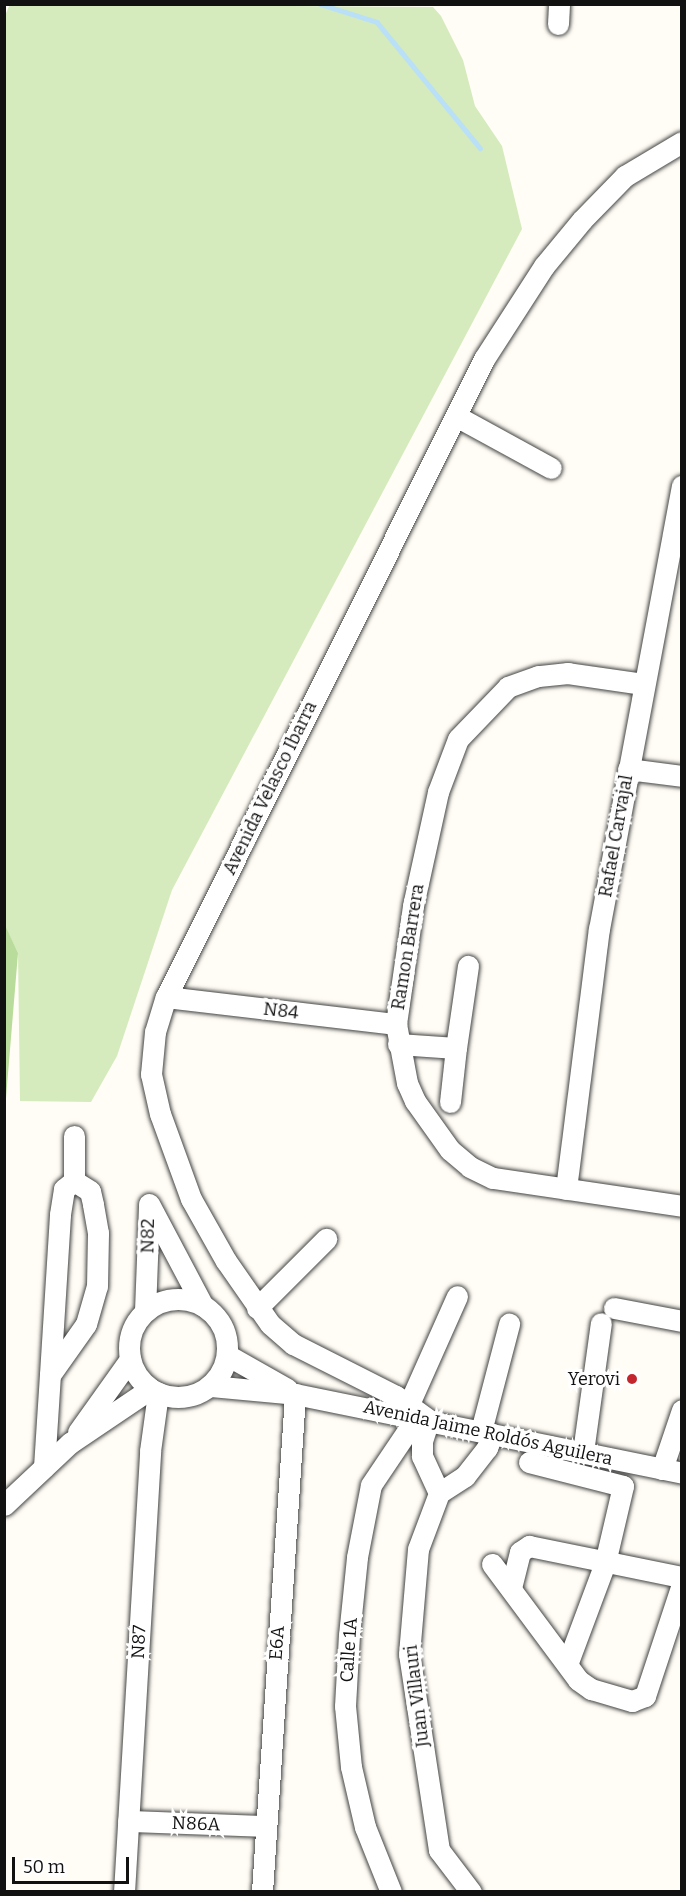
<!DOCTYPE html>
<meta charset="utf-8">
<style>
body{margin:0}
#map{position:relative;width:686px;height:1896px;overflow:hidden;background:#fffdf5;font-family:Bitter,serif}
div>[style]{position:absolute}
.green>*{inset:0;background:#d5ebbd}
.forest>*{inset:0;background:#b9dc9c}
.stream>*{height:4.5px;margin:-2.25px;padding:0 2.25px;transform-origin:2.25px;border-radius:2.25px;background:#b9e0f7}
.roads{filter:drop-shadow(0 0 2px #444) drop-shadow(0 0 2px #444)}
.minor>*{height:21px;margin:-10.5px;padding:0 10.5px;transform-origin:10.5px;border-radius:10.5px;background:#fff}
.minor>.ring{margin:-10.5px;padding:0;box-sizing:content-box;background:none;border:21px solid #fff;border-radius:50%}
.dots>*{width:16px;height:16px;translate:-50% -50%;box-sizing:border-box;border:3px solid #fff;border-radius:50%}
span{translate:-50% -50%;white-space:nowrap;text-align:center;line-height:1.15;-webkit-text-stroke:6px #fff;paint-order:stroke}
.street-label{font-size:18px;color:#111}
.poi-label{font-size:18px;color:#111}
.right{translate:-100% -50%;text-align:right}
.frame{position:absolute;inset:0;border:6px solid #111;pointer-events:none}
.scale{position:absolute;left:12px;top:1857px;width:117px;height:27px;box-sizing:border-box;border:3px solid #111;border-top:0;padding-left:8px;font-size:18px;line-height:21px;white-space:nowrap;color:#111;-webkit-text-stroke:4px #fff;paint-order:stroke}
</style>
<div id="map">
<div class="green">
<i style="clip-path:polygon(10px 4px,433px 7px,441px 16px,463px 60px,475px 106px,502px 146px,522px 229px,172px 890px,117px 1056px,91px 1102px,20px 1101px,18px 953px,5px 926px,4px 18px)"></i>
</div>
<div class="forest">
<i style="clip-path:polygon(5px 925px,18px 953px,5px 1110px)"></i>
</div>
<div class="stream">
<i style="left:320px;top:4px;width:60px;rotate:17.5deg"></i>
<i style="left:377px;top:22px;width:163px;rotate:50.7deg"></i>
</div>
<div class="roads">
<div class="minor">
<i style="left:558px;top:24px;width:20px;rotate:-87deg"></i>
<i style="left:456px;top:416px;width:108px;rotate:28.7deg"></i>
<i style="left:643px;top:684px;width:76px;rotate:-171.7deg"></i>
<i style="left:568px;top:673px;width:30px;rotate:174deg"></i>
<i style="left:538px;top:676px;width:32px;rotate:160deg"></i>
<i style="left:508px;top:687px;width:72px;rotate:133.9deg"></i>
<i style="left:458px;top:739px;width:57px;rotate:110.7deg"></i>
<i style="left:438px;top:792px;width:117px;rotate:102.4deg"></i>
<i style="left:413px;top:906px;width:119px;rotate:98.2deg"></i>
<i style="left:396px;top:1024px;width:60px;rotate:79.4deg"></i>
<i style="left:407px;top:1083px;width:20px;rotate:66deg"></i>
<i style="left:415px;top:1101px;width:60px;rotate:54.5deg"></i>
<i style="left:450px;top:1150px;width:26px;rotate:40deg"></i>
<i style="left:470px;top:1167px;width:25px;rotate:26deg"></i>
<i style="left:493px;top:1178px;width:191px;rotate:8.4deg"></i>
<i style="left:628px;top:769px;width:54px;rotate:7.4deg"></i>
<i style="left:166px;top:997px;width:232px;rotate:6.7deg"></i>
<i style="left:398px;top:1044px;width:58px;rotate:3.9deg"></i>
<i style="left:456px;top:1048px;width:83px;rotate:-81.7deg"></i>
<i style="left:450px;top:1102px;width:54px;rotate:-83.7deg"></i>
<i style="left:74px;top:1181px;width:45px;rotate:-90deg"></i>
<i style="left:566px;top:1189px;width:262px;rotate:-82.8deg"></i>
<i style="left:599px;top:929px;width:451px;rotate:-79.4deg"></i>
<i style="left:149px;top:1204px;width:115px;rotate:62.1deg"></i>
<i class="ring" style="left:129px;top:1299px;width:77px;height:77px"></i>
<i style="left:257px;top:1308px;width:98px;rotate:-45deg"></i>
<i style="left:614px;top:1308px;width:69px;rotate:10.8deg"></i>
<i style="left:145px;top:1311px;width:106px;rotate:-87.8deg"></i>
<i style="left:227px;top:1355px;width:69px;rotate:29.5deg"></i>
<i style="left:211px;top:1386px;width:84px;rotate:5.4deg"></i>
<i style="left:295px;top:1394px;width:395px;rotate:11.5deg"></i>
<i style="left:409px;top:1404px;width:118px;rotate:-66deg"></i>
<i style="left:481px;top:1431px;width:111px;rotate:-75.3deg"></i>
<i style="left:78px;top:1432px;width:90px;rotate:-54.5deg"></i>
<i style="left:583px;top:1452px;width:130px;rotate:-82.1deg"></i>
<i style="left:529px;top:1462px;width:97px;rotate:14.3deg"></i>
<i style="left:623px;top:1486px;width:79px;rotate:103.2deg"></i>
<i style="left:605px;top:1563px;width:106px;rotate:110.5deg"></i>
<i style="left:44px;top:1467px;width:92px;rotate:-86.3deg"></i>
<i style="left:50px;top:1375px;width:62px;rotate:-54.8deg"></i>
<i style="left:86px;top:1324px;width:40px;rotate:-74deg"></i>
<i style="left:97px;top:1286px;width:53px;rotate:-88.9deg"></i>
<i style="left:98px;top:1233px;width:29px;rotate:-100deg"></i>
<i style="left:93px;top:1204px;width:13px;rotate:-103deg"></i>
<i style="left:90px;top:1191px;width:19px;rotate:-148deg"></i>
<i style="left:74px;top:1181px;width:13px;rotate:141deg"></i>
<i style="left:64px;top:1189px;width:26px;rotate:99deg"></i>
<i style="left:60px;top:1215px;width:160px;rotate:93.6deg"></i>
<i style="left:662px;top:1469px;width:62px;rotate:-71.3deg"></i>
<i style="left:439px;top:1493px;width:41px;rotate:-114.7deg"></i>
<i style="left:422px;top:1456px;width:15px;rotate:-90deg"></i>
<i style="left:422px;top:1441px;width:22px;rotate:-72deg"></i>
<i style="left:429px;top:1420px;width:41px;rotate:-144deg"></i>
<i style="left:396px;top:1396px;width:115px;rotate:-153.2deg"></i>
<i style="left:293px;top:1344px;width:30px;rotate:-139deg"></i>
<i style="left:270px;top:1324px;width:77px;rotate:-124.9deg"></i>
<i style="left:226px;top:1261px;width:71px;rotate:-119.4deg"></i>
<i style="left:191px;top:1199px;width:90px;rotate:-110deg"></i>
<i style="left:160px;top:1114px;width:41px;rotate:-102.7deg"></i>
<i style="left:151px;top:1074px;width:42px;rotate:-84.6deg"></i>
<i style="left:155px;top:1032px;width:37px;rotate:-73deg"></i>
<i style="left:166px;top:997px;width:713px;rotate:-63.51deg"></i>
<i style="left:484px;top:359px;width:111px;rotate:-57.2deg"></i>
<i style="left:544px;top:266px;width:60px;rotate:-50.4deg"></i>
<i style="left:582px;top:220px;width:62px;rotate:-45.7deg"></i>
<i style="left:625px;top:176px;width:66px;rotate:-30.8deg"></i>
<i style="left:4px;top:1505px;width:91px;rotate:-43.2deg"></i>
<i style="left:70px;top:1443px;width:97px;rotate:-34deg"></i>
<i style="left:492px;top:1564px;width:144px;rotate:53.4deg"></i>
<i style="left:578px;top:1680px;width:16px;rotate:35deg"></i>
<i style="left:591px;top:1689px;width:43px;rotate:16.3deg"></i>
<i style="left:632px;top:1701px;width:14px;rotate:-21deg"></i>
<i style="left:645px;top:1696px;width:118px;rotate:-71.7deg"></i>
<i style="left:511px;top:1588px;width:37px;rotate:-76deg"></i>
<i style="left:520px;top:1552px;width:11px;rotate:-34deg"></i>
<i style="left:529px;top:1546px;width:156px;rotate:11.5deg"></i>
<i style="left:128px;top:1821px;width:136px;rotate:2.1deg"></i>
<i style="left:124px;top:1892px;width:442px;rotate:-86.6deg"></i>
<i style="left:150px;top:1451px;width:59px;rotate:-82.1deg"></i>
<i style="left:262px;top:1892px;width:499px;rotate:-86.2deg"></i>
<i style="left:391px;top:1892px;width:70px;rotate:-111.8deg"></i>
<i style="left:365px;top:1827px;width:62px;rotate:-103.1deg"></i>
<i style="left:351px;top:1767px;width:61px;rotate:-95.6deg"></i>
<i style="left:345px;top:1706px;width:71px;rotate:-86.8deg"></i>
<i style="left:349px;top:1635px;width:78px;rotate:-84.1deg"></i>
<i style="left:357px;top:1557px;width:73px;rotate:-79deg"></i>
<i style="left:371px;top:1485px;width:81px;rotate:-56.1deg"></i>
<i style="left:471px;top:1892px;width:53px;rotate:-127.3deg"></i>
<i style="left:439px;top:1850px;width:198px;rotate:-98.7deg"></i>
<i style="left:409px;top:1654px;width:105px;rotate:-85.1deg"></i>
<i style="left:418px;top:1549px;width:60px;rotate:-69.4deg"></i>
<i style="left:439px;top:1493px;width:31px;rotate:-33deg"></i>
<i style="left:465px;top:1476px;width:36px;rotate:-52deg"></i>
<i style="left:487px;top:1448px;width:15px;rotate:-70deg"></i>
</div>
</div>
<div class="dots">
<i style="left:632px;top:1379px;background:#c4262e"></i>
</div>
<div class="street-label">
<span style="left:270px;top:788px;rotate:-64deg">Avenida Velasco Ibarra</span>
<span style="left:616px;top:836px;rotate:-80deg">Rafael Carvajal</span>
<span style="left:408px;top:947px;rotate:-81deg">Ramon Barrera</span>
<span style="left:281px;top:1011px;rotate:7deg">N84</span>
<span style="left:148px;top:1236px;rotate:-89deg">N82</span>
<span style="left:488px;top:1433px;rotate:12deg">Avenida Jaime Roldós Aguilera</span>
<span style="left:139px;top:1642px;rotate:-87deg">N87</span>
<span style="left:277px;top:1643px;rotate:-86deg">E6A</span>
<span style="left:349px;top:1650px;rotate:-86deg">Calle 1A</span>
<span style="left:417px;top:1696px;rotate:-97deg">Juan Villauri</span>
<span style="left:196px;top:1824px;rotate:2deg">N86A</span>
</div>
<div class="poi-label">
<span class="right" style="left:620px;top:1379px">Yerovi</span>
</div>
<div class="frame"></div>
<div class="scale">50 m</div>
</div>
